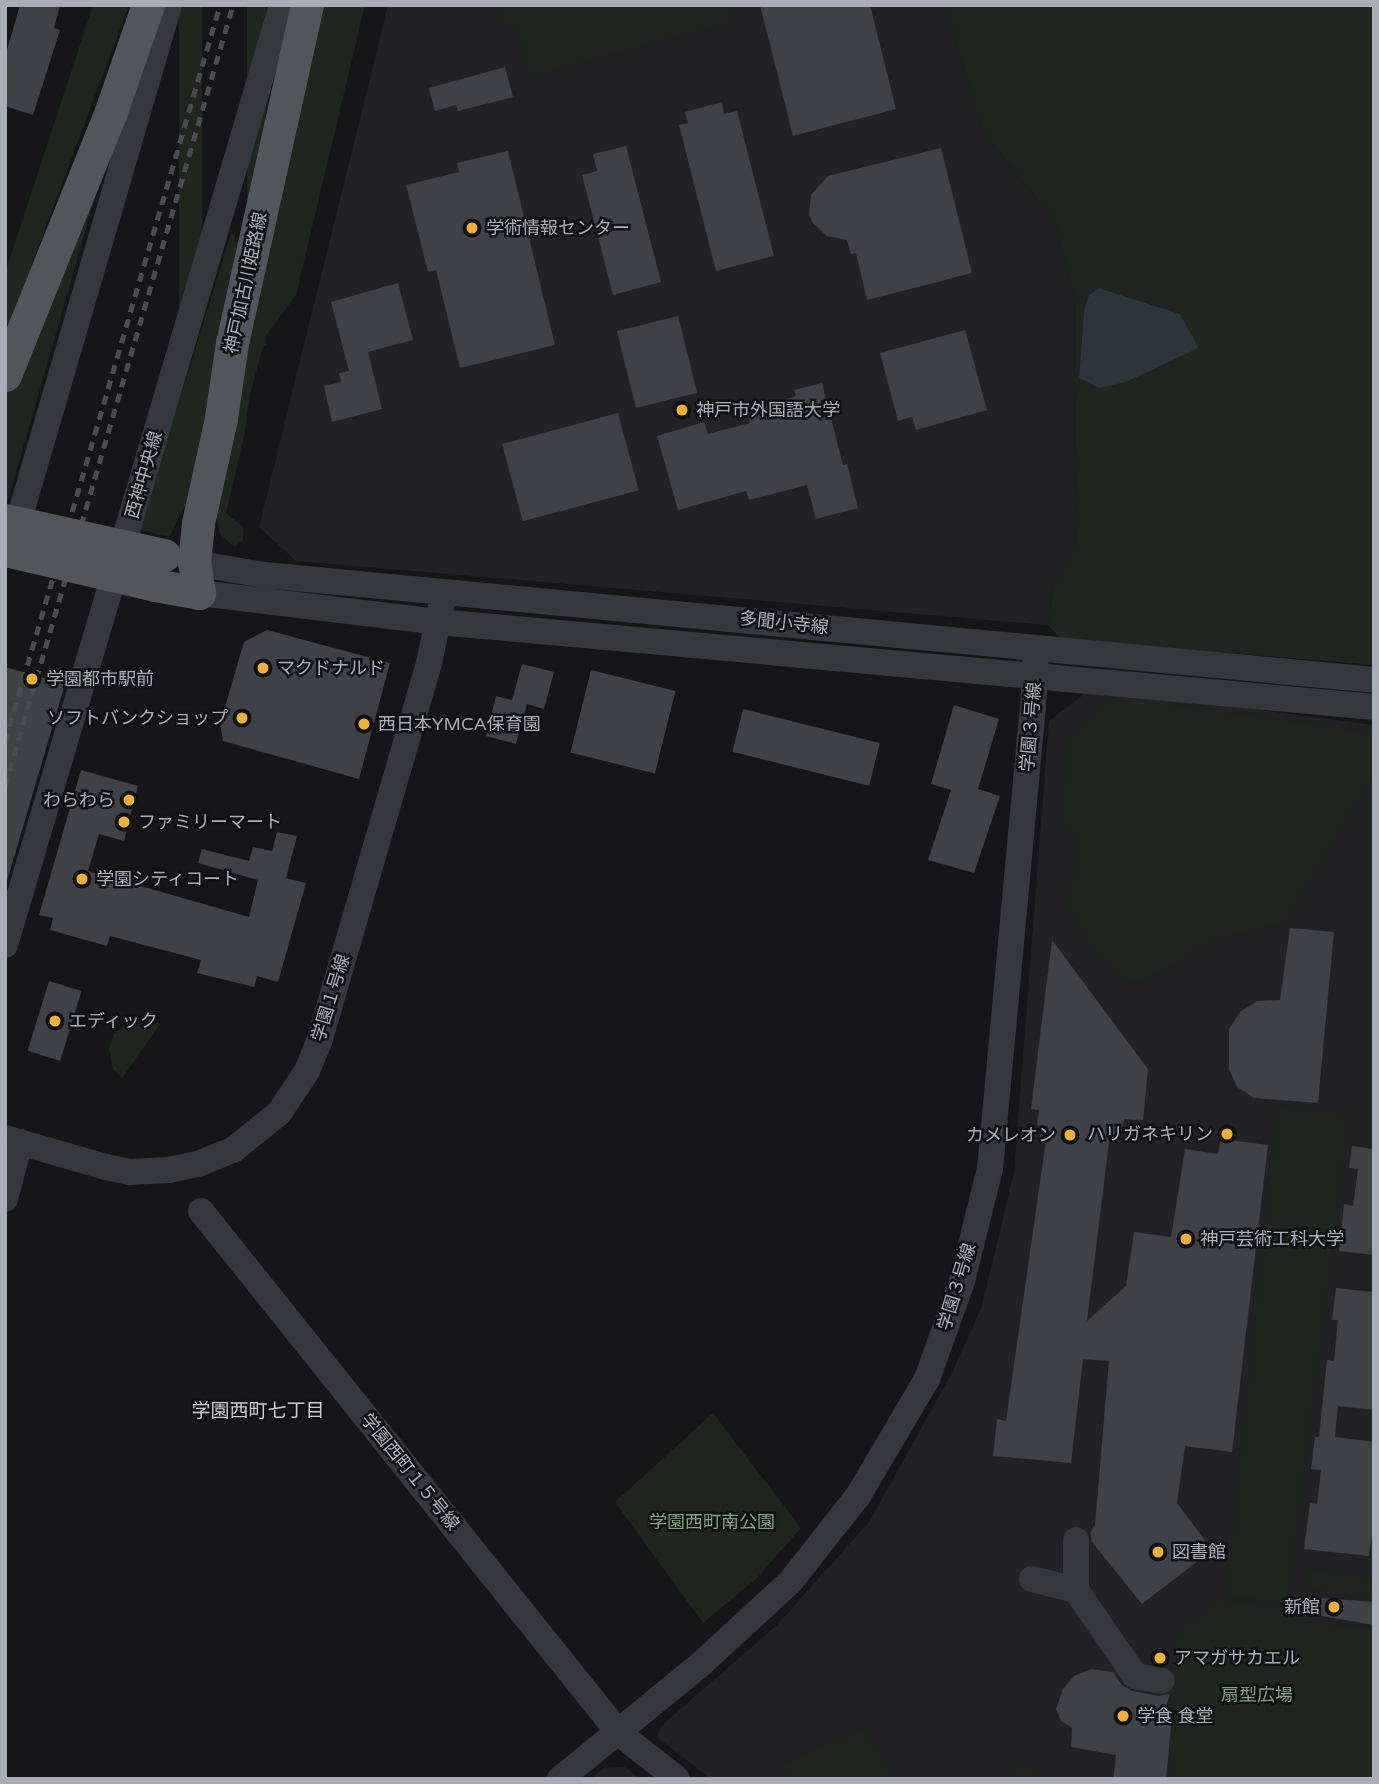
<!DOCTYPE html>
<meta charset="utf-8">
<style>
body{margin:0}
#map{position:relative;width:1379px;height:1784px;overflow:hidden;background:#161618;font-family:"Varela Round","Noto Sans JP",sans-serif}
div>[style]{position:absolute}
.built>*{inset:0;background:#222225}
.green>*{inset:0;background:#1e261f;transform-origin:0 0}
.water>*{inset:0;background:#2c353c}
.building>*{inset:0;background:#404145;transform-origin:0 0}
.minor>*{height:26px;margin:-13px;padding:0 13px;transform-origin:13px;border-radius:13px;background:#37383d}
.major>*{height:33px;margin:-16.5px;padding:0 16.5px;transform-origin:16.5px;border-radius:16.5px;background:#53555c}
.rail>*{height:5px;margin-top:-2.5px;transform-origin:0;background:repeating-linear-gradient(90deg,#4a4c52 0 9px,transparent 0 16px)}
.major-bridge>*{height:33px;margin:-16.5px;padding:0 16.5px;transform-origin:16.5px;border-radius:16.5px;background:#53555c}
.dots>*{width:19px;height:19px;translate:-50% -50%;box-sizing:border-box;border:4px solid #111113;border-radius:50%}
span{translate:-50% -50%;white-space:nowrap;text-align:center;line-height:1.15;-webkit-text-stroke:5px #111113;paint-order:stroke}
.poi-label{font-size:18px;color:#a8adb8}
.left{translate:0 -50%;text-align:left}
.right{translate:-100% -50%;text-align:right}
.street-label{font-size:18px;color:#a8adb8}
.park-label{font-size:18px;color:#7fa381}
.neighbourhood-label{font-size:19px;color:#c9ccd4}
.frame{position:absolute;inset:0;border:7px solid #a8adb8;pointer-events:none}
</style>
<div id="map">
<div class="built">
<i style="clip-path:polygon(388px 5px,945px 5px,983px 132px,1054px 220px,1074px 293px,1077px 547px,1054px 583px,1048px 625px,296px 561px,259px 527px)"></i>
<i style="clip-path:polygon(1092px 688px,1374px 725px,1374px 1779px,711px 1779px,657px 1737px,661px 1726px,778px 1624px,869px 1522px,952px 1373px,982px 1306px,1014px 1172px,1049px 721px)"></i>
<i style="clip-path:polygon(625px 1767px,640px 1779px,590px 1779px,604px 1768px)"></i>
</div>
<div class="green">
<i style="clip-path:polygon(93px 5px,129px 5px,5px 336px,5px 273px)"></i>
<i style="left:179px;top:5px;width:23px;height:318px"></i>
<i style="left:247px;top:5px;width:19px;height:340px"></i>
<i style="clip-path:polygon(318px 5px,365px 5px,296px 295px,266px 336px,250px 394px,245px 432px,226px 513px,243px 527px,243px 540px,234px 547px,220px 534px,217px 519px,210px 513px)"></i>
<i style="clip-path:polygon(497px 5px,726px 5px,730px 22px,530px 76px,516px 24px,503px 26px)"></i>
<i style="clip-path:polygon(evenodd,945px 5px,1374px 5px,1374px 665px,1061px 639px,1048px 625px,1054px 583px,1077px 546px,1074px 293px,1054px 220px,983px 132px,945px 5px,1099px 288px,1180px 314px,1199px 348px,1126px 382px,1079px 378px,1084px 309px,1089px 295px,1099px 288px)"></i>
<i style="clip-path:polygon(91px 182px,99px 184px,8px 500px,5px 499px,5px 398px)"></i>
<i style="clip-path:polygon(232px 231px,241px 253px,187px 502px,169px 537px,139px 530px)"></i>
<i style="clip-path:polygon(1107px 700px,1163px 704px,1345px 729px,1374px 737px,1374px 775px,1284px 922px,1216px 939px,1141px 982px,1129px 981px,1099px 957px,1068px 907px,1079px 841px,1062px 825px,1068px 738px)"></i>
<i style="clip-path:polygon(133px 1019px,161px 1023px,122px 1078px,113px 1069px,109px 1048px,114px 1034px)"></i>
<i style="clip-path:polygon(1278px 1108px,1349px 1114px,1287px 1604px,1226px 1595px)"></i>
<i style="clip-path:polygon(713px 1413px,801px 1528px,756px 1579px,703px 1623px,615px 1502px)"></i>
<i style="left:1309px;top:1571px;width:65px;height:18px;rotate:6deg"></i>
<i style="clip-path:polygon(1217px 1600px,1282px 1608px,1281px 1613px,1294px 1621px,1374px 1630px,1374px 1779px,1169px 1779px,1175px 1714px,1167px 1712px,1178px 1633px)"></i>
<i style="clip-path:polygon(864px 1728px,895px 1779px,793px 1779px,782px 1765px)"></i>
<i style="clip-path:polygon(1012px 1756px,1044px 1779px,1008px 1779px)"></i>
</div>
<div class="water">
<i style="clip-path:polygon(1099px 288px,1180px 314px,1199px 348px,1126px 382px,1099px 388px,1079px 378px,1084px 310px,1089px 295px)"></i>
</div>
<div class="building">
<i style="clip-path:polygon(20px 5px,60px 5px,54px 28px,60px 30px,33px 115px,5px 106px,5px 57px)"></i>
<i style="clip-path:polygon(760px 5px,870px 5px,896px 109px,793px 136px)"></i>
<i style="clip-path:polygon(505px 67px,513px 97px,458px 111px,456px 105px,435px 111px,429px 88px)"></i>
<i style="clip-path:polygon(722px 102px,724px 114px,737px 111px,774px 256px,716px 271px,679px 125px,688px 123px,685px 112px)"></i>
<i style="clip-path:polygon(626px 146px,661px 282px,613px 295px,582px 175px,597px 171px,593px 154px)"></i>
<i style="clip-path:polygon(941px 148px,972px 273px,867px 300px,856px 253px,851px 254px,847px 240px,827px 236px,813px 223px,809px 215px,811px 195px,828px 176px)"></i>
<i style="clip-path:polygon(508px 151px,555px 345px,460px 368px,436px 270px,428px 272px,406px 185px,459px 172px,457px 163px)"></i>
<i style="clip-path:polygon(398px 283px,413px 340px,368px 352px,382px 409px,332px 422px,324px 386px,341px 382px,339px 373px,349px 371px,331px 302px)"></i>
<i style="left:678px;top:316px;width:79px;height:63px;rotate:76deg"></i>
<i style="clip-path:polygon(965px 330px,987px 410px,916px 430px,912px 417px,898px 421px,880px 353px)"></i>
<i style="clip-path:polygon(822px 383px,843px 465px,847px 464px,858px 508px,816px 519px,807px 485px,749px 500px,746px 491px,678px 510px,657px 436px,704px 422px,708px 434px,750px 423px,747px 412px,796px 396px,794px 390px)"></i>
<i style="left:618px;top:413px;width:80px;height:120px;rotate:75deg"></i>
<i style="clip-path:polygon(267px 630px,390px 663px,359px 779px,223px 741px,220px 724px,244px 642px)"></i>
<i style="clip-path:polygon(522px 664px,554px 672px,544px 709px,527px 704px,516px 744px,486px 736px,496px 696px,512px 700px)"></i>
<i style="clip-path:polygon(5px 667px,65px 684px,5px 888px)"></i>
<i style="left:591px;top:670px;width:87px;height:85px;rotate:14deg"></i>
<i style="clip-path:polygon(954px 705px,999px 719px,978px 789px,1000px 796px,974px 873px,928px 860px,951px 790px,931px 784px)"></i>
<i style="left:743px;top:709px;width:141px;height:44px;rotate:14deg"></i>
<i style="clip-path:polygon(81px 770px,138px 786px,124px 841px,99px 834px,88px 871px,249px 917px,258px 880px,198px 863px,202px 849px,249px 861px,253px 847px,272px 851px,277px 832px,297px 836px,286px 878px,306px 883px,278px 982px,257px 976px,254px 987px,197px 973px,201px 960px,110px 936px,107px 946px,50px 930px,53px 918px,39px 915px)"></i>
<i style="clip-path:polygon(1290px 928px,1334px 932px,1318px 1103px,1254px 1098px,1237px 1087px,1229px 1069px,1229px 1029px,1240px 1012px,1257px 1001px,1280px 1000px)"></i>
<i style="clip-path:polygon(1052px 940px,1148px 1069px,1143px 1120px,1124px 1119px,1121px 1135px,1110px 1134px,1087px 1321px,1126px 1286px,1134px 1232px,1171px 1237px,1185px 1149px,1218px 1154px,1221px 1139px,1268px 1145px,1232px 1452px,1185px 1446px,1177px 1503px,1212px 1550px,1142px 1604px,1092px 1542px,1090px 1533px,1095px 1525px,1109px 1361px,1083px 1359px,1071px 1463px,993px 1456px,997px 1419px,1006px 1421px,1048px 1126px,1037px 1125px,1039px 1110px,1031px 1109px)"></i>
<i style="left:49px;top:981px;width:34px;height:73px;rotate:17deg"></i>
<i style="clip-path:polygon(1352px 1146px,1374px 1149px,1374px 1255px,1339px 1251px,1344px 1204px,1353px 1206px,1358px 1169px,1349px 1168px)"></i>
<i style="clip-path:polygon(1336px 1288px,1374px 1292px,1374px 1410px,1338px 1406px,1335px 1437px,1374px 1442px,1374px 1521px,1369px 1556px,1304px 1549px,1310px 1503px,1317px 1504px,1321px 1470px,1311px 1469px,1315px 1437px,1319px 1437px,1327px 1360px,1334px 1361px,1338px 1320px,1332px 1320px)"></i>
<i style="clip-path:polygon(1296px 1596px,1374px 1602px,1374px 1625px,1293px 1611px)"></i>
<i style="clip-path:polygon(1091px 1669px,1113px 1672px,1122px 1685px,1132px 1691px,1159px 1696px,1170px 1694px,1164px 1714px,1172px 1716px,1166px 1779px,1113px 1779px,1116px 1755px,1071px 1747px,1072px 1728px,1061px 1721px,1056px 1709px,1063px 1689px,1074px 1676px)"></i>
</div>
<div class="minor">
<i style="left:13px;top:540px;width:557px;rotate:-73.74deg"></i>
<i style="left:194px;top:563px;width:71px;rotate:9.7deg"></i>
<i style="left:264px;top:575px;width:1115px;rotate:5.4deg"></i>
<i style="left:199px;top:593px;width:242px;rotate:6.9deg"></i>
<i style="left:439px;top:622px;width:939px;rotate:5.19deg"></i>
<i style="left:5px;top:945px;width:980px;rotate:-73.58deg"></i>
<i style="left:5px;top:1138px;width:105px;rotate:16deg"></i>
<i style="left:106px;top:1167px;width:25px;rotate:12deg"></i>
<i style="left:130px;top:1172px;width:39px;rotate:-3deg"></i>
<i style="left:169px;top:1170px;width:30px;rotate:-12deg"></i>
<i style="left:198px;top:1164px;width:38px;rotate:-22deg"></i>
<i style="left:233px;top:1150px;width:59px;rotate:-38.8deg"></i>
<i style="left:279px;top:1113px;width:50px;rotate:-56.3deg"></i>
<i style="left:307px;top:1071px;width:31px;rotate:-68deg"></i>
<i style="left:319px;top:1042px;width:395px;rotate:-73.8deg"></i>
<i style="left:429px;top:663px;width:57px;rotate:-77.9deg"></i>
<i style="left:5px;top:1199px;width:59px;rotate:-75.3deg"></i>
<i style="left:201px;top:1211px;width:669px;rotate:51.31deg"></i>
<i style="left:619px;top:1733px;width:74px;rotate:38.4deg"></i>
<i style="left:1032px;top:1579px;width:45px;rotate:14deg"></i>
<i style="left:1076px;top:1590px;width:50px;rotate:-90deg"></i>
<i style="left:1076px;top:1590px;width:104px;rotate:55.5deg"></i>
<i style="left:1135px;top:1676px;width:27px;rotate:10deg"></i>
<i style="left:560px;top:1779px;width:183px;rotate:-39.2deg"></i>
<i style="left:702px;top:1663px;width:120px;rotate:-42.6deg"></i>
<i style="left:790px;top:1582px;width:110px;rotate:-51.7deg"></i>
<i style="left:858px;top:1496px;width:136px;rotate:-59.5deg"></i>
<i style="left:927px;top:1379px;width:104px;rotate:-70.3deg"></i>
<i style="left:962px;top:1281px;width:115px;rotate:-76deg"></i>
<i style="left:990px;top:1169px;width:462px;rotate:-84.7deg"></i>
<i style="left:1033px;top:709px;width:60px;rotate:-87.1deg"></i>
</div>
<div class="major">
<i style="left:5px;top:375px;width:284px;rotate:-68.1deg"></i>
<i style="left:111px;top:111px;width:112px;rotate:-70.8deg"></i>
<i style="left:155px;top:585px;width:45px;rotate:10.3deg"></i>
<i style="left:199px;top:593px;width:30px;rotate:-99deg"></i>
<i style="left:194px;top:563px;width:40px;rotate:-84.3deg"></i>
<i style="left:198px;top:523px;width:107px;rotate:-77.6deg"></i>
<i style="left:221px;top:418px;width:76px;rotate:-81.7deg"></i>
<i style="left:232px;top:343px;width:346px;rotate:-77.5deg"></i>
</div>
<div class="rail">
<i style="left:5px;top:742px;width:768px;rotate:-73.74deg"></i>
<i style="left:5px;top:786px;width:814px;rotate:-73.73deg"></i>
</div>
<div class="major-bridge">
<i style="left:5px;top:520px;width:163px;rotate:12.4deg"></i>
<i style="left:5px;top:550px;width:154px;rotate:13.1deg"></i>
</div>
<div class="dots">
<i style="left:472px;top:228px;background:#f2b134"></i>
<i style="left:682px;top:410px;background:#f2b134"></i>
<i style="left:263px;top:668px;background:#f2b134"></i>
<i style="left:32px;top:679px;background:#f2b134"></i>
<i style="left:242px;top:718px;background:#f2b134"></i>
<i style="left:364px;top:724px;background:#f2b134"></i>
<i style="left:129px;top:800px;background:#f2b134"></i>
<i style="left:124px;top:822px;background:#f2b134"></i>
<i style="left:82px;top:879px;background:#f2b134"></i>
<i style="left:55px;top:1021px;background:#f2b134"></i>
<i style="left:1227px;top:1134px;background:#f2b134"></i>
<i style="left:1070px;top:1135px;background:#f2b134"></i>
<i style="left:1186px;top:1239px;background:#f2b134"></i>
<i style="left:1158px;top:1552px;background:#f2b134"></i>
<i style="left:1334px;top:1607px;background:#f2b134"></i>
<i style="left:1160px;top:1658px;background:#f2b134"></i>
<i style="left:1123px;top:1716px;background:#f2b134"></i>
</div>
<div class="poi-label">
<span class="left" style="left:486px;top:228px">学術情報センター</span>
<span class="left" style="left:696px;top:410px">神戸市外国語大学</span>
<span class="left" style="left:277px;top:668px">マクドナルド</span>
<span class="left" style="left:46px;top:679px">学園都市駅前</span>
<span class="right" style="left:228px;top:718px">ソフトバンクショップ</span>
<span class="left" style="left:378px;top:724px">西日本YMCA保育園</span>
<span class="right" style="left:115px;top:800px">わらわら</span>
<span class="left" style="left:138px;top:822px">ファミリーマート</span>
<span class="left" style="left:96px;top:879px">学園シティコート</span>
<span class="left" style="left:69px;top:1021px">エディック</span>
<span class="right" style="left:1213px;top:1134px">ハリガネキリン</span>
<span class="right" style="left:1056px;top:1135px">カメレオン</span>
<span class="left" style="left:1200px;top:1239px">神戸芸術工科大学</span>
<span class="left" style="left:1172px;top:1552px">図書館</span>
<span class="right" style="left:1320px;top:1607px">新館</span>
<span class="left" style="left:1174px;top:1658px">アマガサカエル</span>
<span class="left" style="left:1137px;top:1716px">学食 食堂</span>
</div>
<div class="street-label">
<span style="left:246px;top:283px;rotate:-78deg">神戸加古川姫路線</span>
<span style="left:144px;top:475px;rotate:-74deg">西神中央線</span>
<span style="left:784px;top:623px;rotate:6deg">多聞小寺線</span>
<span style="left:1031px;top:727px;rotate:-85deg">学園３号線</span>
<span style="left:331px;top:998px;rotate:-73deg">学園１号線</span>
<span style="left:957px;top:1287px;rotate:-73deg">学園３号線</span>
<span style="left:410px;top:1472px;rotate:51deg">学園西町１５号線</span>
</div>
<div class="park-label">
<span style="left:712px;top:1522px">学園西町南公園</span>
<span style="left:1257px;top:1695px">扇型広場</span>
</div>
<div class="neighbourhood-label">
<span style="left:258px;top:1412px">学園西町七丁目</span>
</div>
<div class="frame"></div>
</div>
